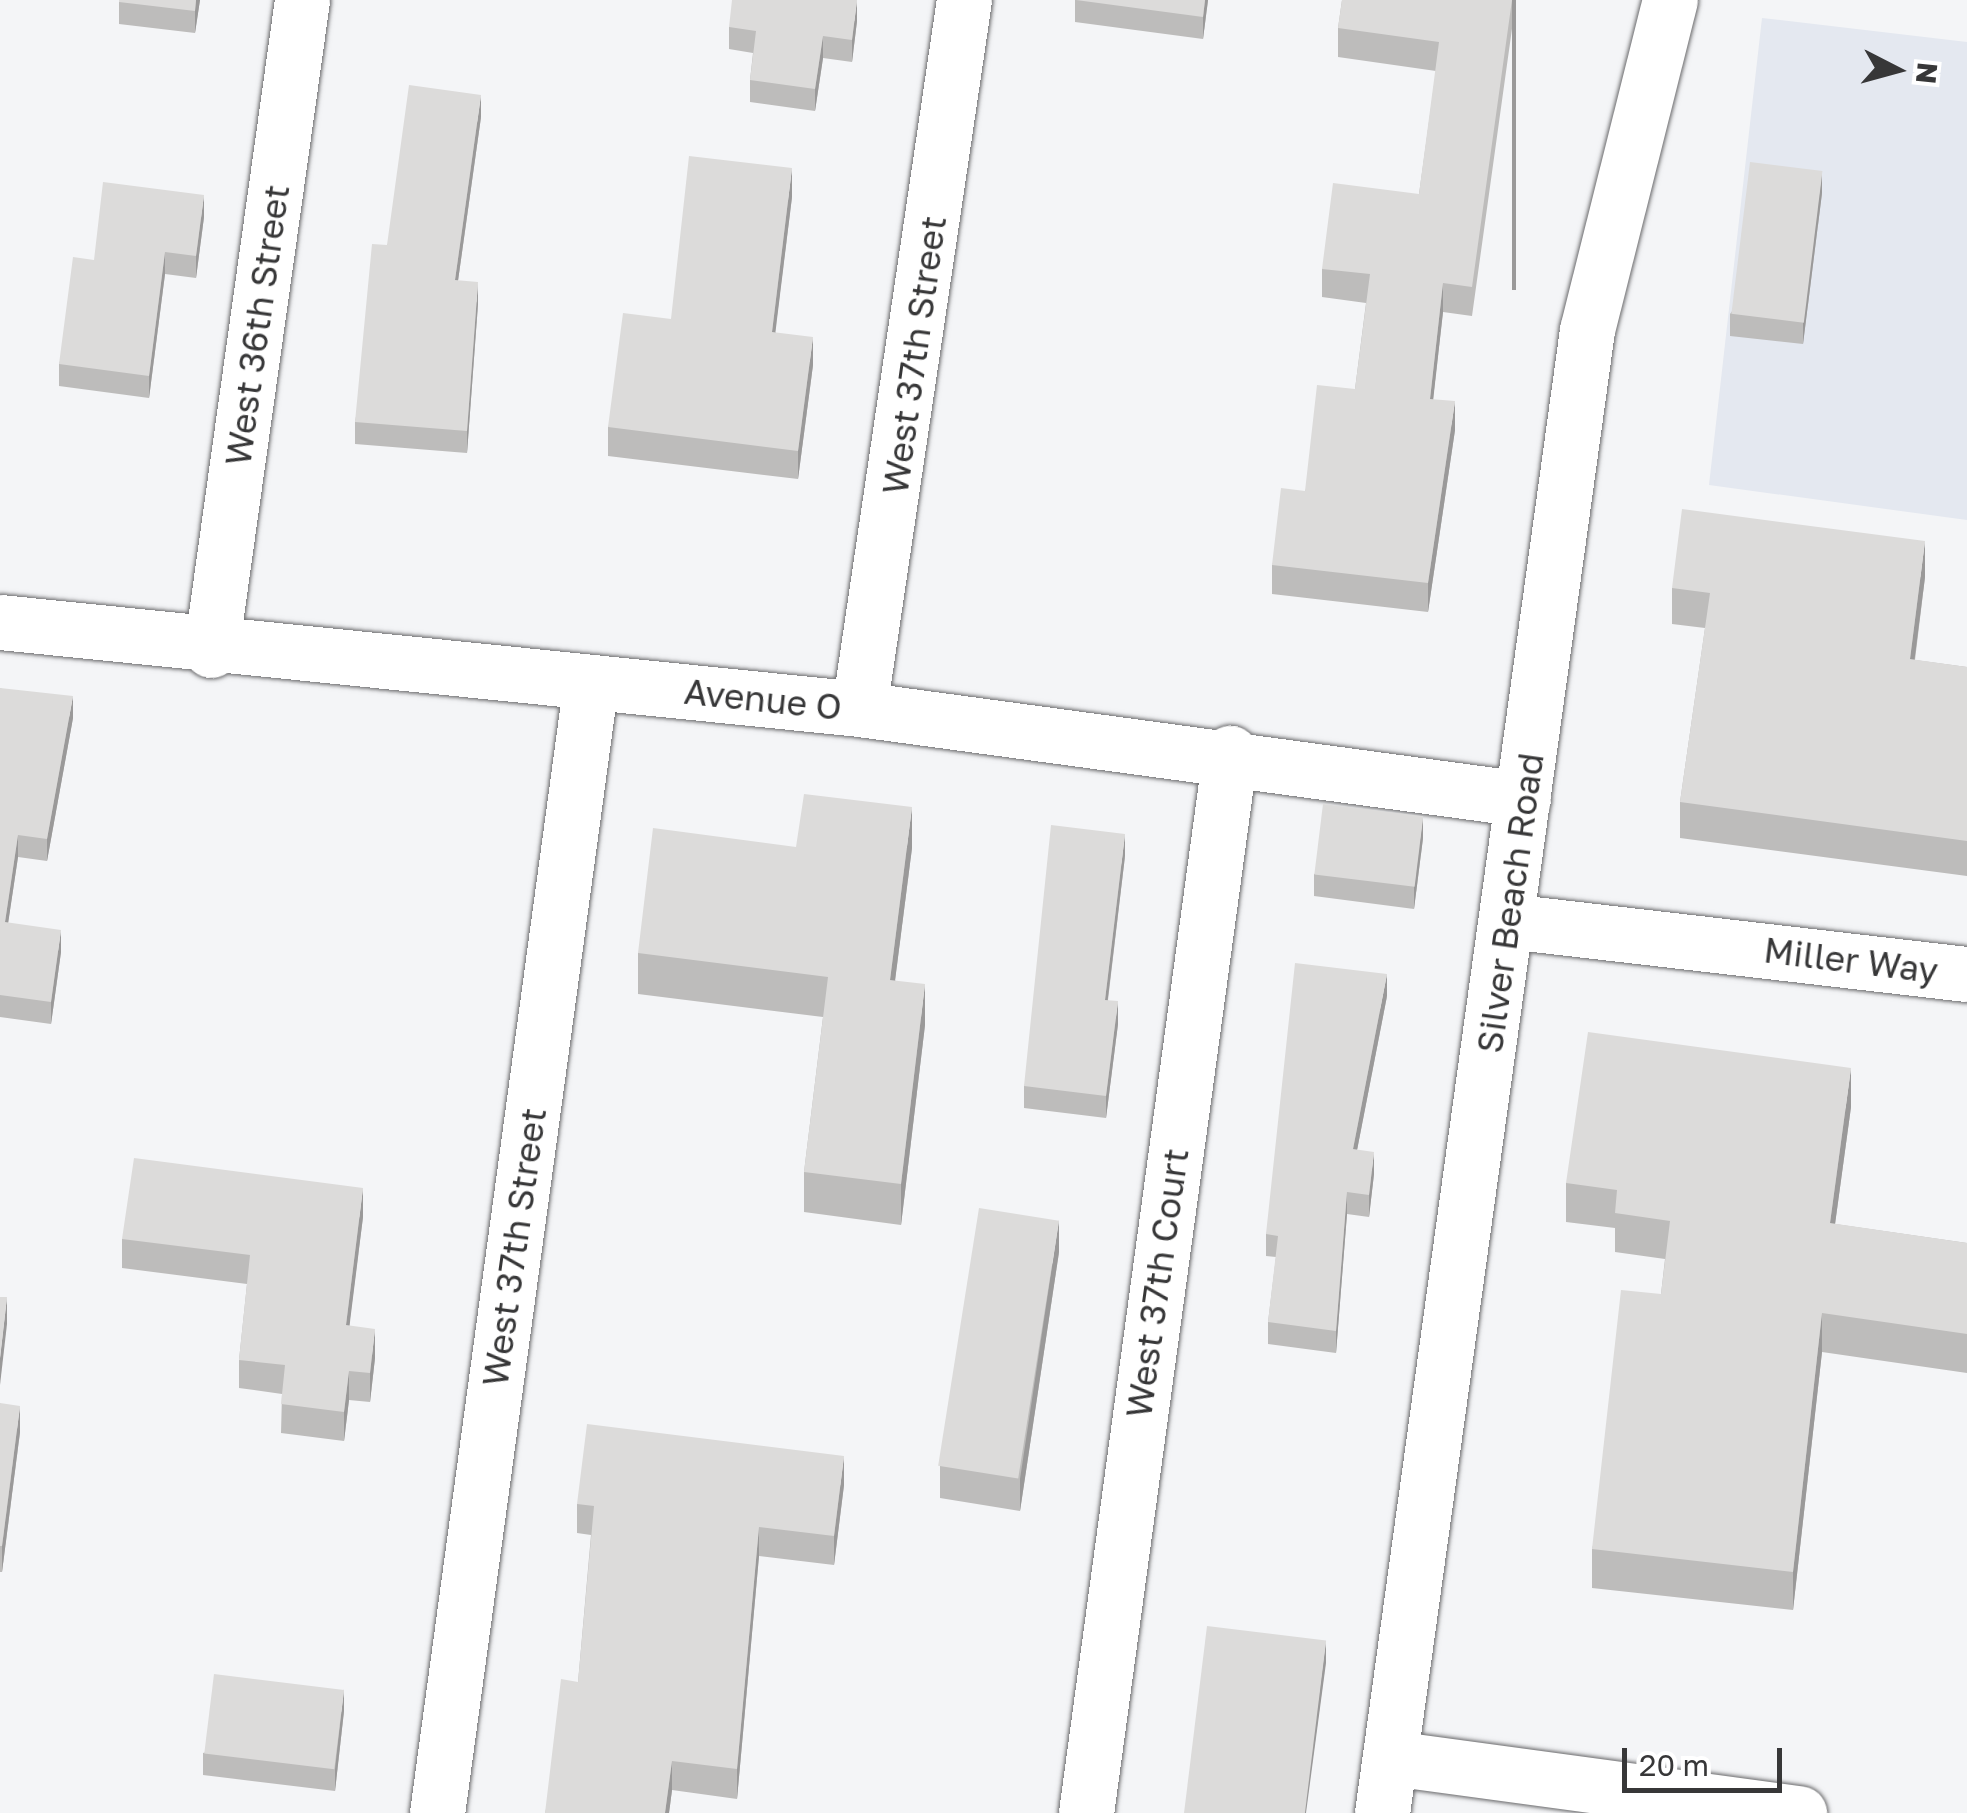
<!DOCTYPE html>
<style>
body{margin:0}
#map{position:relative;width:1967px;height:1813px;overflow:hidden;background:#f4f5f7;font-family:"Golos Text",sans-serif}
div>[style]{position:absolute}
.built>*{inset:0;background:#e4e8f0}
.roads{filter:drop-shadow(0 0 2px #6a6a6c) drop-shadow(0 0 2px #6a6a6c)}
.street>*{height:55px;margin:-27.5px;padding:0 27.5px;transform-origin:27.5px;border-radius:27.5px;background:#fff}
.secondary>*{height:55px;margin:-27.5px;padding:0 27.5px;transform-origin:27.5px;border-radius:27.5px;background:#fff}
.wall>*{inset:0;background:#bdbcbb}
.shaded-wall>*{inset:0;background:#9a9999;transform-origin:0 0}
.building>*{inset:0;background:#dcdbda;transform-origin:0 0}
span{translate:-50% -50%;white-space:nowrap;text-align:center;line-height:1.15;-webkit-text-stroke:9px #fff;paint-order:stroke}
.street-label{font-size:35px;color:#373738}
.north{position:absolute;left:1847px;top:20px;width:100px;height:100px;-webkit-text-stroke:8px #fff;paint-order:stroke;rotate:96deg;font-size:28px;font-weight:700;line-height:40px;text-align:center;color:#373738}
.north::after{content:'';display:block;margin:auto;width:35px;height:45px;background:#373738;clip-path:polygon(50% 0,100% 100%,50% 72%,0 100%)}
.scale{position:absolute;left:1622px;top:1748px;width:160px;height:45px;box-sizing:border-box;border:5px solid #373738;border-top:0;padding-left:12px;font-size:30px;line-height:35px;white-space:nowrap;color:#373738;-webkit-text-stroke:8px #fff;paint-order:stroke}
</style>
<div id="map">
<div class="built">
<i style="clip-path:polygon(1762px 18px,1967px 42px,1967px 520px,1709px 485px)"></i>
</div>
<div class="roads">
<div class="street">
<i style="left:0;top:622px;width:863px;rotate:5.78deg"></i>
<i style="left:859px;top:709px;width:670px;rotate:7.72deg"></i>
<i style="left:211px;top:650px;width:656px;rotate:-82.03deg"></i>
<i style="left:859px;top:709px;width:717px;rotate:-81.58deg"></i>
<i style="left:1508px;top:921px;width:462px;rotate:6.6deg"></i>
<i style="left:1391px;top:1758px;width:412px;rotate:7.7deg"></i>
<i style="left:437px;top:1813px;width:1141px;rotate:-82.25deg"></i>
<i style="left:1086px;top:1813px;width:1070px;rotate:-82.26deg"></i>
</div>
<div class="secondary">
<i style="left:1382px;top:1813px;width:1497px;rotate:-82.13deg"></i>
<i style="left:1587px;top:330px;width:340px;rotate:-75.9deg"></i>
</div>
</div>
<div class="wall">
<i style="clip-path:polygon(119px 0,200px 0,195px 33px,119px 24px)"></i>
<i style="clip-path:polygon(1075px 0,1208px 0,1203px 39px,1075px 22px)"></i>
<i style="clip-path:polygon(1342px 0,1516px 0,1472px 316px,1443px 312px,1433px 399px,1455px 430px,1428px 612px,1272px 594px,1272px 565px,1305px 491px,1355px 389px,1366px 303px,1322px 297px,1322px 269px,1419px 194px,1436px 71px,1338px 57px,1338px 28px)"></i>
<i style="clip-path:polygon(857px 21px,852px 62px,823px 58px,815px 111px,750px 102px,750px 80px,753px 53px,729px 49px,729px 27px)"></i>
<i style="clip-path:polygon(481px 117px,458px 281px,478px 304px,467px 453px,355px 444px,355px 422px,387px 245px)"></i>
<i style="clip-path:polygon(1822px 193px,1803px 344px,1730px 336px,1730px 314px)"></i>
<i style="clip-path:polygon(792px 197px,775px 332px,813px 365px,798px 479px,608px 456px,608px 427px,671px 319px)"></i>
<i style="clip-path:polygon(204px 217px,196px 278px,165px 274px,149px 398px,59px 386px,59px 364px,94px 260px)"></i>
<i style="clip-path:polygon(1925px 577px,1915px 660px,1967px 667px,1967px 876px,1680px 838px,1680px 802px,1705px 628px,1672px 624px,1672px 588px)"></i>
<i style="clip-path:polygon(0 688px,73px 718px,47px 861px,18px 857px,8px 923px,61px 952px,51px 1024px,0 1017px)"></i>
<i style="clip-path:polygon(1423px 838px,1414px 909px,1314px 896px,1314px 874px)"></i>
<i style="clip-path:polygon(796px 847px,912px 848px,895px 980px,925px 1025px,901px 1225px,804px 1212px,804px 1172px,823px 1017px,638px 994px,638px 953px)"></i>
<i style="clip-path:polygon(1125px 856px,1108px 1000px,1118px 1024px,1106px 1118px,1024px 1108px,1024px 1086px)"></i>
<i style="clip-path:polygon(1387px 996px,1357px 1150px,1374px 1174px,1369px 1217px,1347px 1214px,1336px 1353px,1268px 1344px,1268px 1322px,1276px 1257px,1266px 1256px,1266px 1234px)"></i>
<i style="clip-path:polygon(1851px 1107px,1835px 1224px,1967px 1243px,1967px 1373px,1822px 1352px,1793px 1610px,1592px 1588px,1592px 1549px,1661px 1294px,1665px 1259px,1615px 1252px,1615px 1228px,1566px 1222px,1566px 1183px)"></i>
<i style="clip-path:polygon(363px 1217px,349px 1326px,375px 1358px,370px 1402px,349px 1400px,344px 1441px,281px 1433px,282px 1394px,239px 1388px,239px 1360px,247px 1284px,122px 1268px,122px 1239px)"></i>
<i style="clip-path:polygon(1059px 1252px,1020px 1511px,940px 1498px,940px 1466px)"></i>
<i style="clip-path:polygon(0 1403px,20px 1432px,2px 1572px,0 1572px)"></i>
<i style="clip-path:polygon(844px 1485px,834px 1565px,759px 1556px,737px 1799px,672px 1790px,669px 1813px,545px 1813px,578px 1682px,591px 1535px,577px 1533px,577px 1504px)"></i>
<i style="clip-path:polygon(344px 1711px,335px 1791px,203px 1775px,203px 1753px)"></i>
</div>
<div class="shaded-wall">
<i style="clip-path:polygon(196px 0,200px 0,195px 33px,195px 11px)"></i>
<i style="clip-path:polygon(857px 0,857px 21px,852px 62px,852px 40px)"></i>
<i style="clip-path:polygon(1205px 0,1208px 0,1203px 39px,1203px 17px)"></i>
<i style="left:1512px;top:0;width:4px;height:290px"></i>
<i style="clip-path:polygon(823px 36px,823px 58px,815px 111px,815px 89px)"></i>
<i style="clip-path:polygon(481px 95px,481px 117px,455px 302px,455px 280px)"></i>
<i style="clip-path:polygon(792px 168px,792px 197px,772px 360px,772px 332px)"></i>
<i style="clip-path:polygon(1822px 171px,1822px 193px,1803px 344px,1803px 322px)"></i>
<i style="clip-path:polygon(204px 195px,204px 217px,196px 278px,196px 256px)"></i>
<i style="clip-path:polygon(165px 252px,165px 274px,149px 398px,149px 376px)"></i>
<i style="clip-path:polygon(478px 282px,478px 304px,467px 453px,467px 431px)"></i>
<i style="clip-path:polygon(1443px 283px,1443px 312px,1430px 428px,1430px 399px)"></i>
<i style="clip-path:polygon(813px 337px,813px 365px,798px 479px,798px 451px)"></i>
<i style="clip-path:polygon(1455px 401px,1455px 430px,1428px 612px,1428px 583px)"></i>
<i style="clip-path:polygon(1925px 541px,1925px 577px,1910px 695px,1910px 659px)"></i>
<i style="clip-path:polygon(73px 696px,73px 718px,47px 861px,47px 839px)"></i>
<i style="clip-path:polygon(912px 807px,912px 848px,890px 1020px,890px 980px)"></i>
<i style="clip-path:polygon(1423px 816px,1423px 838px,1414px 909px,1414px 887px)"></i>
<i style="clip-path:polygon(1125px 834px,1125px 856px,1105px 1022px,1105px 1000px)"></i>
<i style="clip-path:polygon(18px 835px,18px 857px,5px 944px,5px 922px)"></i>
<i style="clip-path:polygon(61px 930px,61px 952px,51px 1024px,51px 1002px)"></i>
<i style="clip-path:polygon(1387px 974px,1387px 996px,1353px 1171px,1353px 1149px)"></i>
<i style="clip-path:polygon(925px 984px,925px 1025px,901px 1225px,901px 1184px)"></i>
<i style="clip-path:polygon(1118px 1001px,1118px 1024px,1106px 1118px,1106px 1096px)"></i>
<i style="clip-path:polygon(1851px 1068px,1851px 1107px,1830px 1261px,1830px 1223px)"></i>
<i style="clip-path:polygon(1374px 1152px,1374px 1174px,1369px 1217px,1369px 1195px)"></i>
<i style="clip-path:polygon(363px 1188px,363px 1217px,346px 1354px,346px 1325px)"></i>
<i style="clip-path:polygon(1347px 1192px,1347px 1214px,1336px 1353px,1336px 1331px)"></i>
<i style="clip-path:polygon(1059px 1220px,1059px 1252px,1020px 1511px,1020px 1479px)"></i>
<i style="clip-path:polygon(7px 1297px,7px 1324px,0 1385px,0 1358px)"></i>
<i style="clip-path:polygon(1822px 1313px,1822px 1352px,1793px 1610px,1793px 1572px)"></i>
<i style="clip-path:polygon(375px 1329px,375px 1358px,370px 1402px,370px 1373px)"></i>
<i style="clip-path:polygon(349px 1371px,349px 1400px,344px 1441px,344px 1412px)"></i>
<i style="clip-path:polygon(20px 1406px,20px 1432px,2px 1572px,2px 1546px)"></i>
<i style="clip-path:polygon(844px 1456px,844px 1485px,834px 1565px,834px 1536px)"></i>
<i style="clip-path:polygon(759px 1527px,759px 1556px,737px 1799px,737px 1769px)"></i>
<i style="clip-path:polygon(1326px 1641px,1326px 1663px,1306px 1813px,1303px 1813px)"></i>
<i style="clip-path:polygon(344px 1689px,344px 1711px,335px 1791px,335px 1769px)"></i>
<i style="clip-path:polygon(672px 1761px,672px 1790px,669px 1813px,665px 1813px)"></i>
</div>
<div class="building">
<i style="clip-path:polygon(119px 0,196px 0,195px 11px,119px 2px)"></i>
<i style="clip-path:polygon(732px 0,857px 0,852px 40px,823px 36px,815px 89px,750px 80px,756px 31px,729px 27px)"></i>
<i style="clip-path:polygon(1076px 0,1205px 0,1203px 17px)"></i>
<i style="clip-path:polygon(1342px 0,1512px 0,1472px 287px,1443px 283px,1430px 399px,1455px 401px,1428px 583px,1272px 565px,1281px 488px,1305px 491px,1317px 385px,1355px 389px,1370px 274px,1322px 269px,1333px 183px,1419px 194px,1439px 42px,1338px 28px)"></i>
<i style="clip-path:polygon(409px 85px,481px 95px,455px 280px,478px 282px,467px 431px,355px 422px,372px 244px,387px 245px)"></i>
<i style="clip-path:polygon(689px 156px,792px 168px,772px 332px,813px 337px,798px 451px,608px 427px,623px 313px,671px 319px)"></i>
<i style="left:1750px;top:162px;width:73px;height:153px;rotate:7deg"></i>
<i style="clip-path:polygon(103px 182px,204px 195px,196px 256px,165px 252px,149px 376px,59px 364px,73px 257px,94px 260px)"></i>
<i style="clip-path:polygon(1682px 509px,1925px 541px,1910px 659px,1967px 667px,1967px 841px,1680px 802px,1710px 593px,1672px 588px)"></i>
<i style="clip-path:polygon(0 688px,73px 696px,47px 839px,18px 835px,5px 922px,61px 930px,51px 1002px,0 995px)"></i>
<i style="clip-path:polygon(804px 794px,912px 807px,890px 980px,925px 984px,901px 1184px,804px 1172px,828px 977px,638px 953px,653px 828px,796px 847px)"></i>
<i style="left:1323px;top:804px;width:101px;height:71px;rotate:7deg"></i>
<i style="clip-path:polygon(1051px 825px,1125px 834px,1105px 1000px,1118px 1001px,1106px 1096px,1024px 1086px)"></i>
<i style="clip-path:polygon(1295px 963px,1387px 974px,1353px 1149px,1374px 1152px,1369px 1195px,1347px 1192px,1336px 1331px,1268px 1322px,1278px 1236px,1266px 1234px)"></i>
<i style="clip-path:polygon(1588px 1032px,1851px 1068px,1830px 1223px,1967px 1243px,1967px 1334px,1822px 1313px,1793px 1572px,1592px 1549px,1621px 1290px,1661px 1294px,1670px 1221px,1615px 1213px,1617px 1190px,1566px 1183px)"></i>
<i style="clip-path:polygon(134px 1158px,363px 1188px,346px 1325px,375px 1329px,370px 1373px,349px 1371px,344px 1412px,281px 1404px,285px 1365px,239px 1360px,250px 1255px,122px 1239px)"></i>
<i style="left:979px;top:1208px;width:81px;height:261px;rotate:9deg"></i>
<i style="clip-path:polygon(0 1297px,7px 1297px,0 1358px)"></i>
<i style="clip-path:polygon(0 1403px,20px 1406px,2px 1546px,0 1546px)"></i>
<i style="clip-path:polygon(587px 1424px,844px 1456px,834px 1536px,759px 1527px,737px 1769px,672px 1761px,665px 1813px,545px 1813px,561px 1679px,578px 1682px,594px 1506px,577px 1504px)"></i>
<i style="left:1207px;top:1626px;width:120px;height:189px;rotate:7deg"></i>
<i style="left:214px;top:1674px;width:131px;height:80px;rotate:7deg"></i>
</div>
<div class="street-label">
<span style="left:257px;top:325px;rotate:-82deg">West 36th Street</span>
<span style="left:914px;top:355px;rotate:-82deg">West 37th Street</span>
<span style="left:763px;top:699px;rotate:6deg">Avenue O</span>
<span style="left:1510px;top:903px;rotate:-82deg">Silver Beach Road</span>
<span style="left:1851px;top:960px;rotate:7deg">Miller Way</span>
<span style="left:514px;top:1247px;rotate:-82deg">West 37th Street</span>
<span style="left:1157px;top:1283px;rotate:-82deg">West 37th Court</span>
</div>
<div class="north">N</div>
<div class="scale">20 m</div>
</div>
